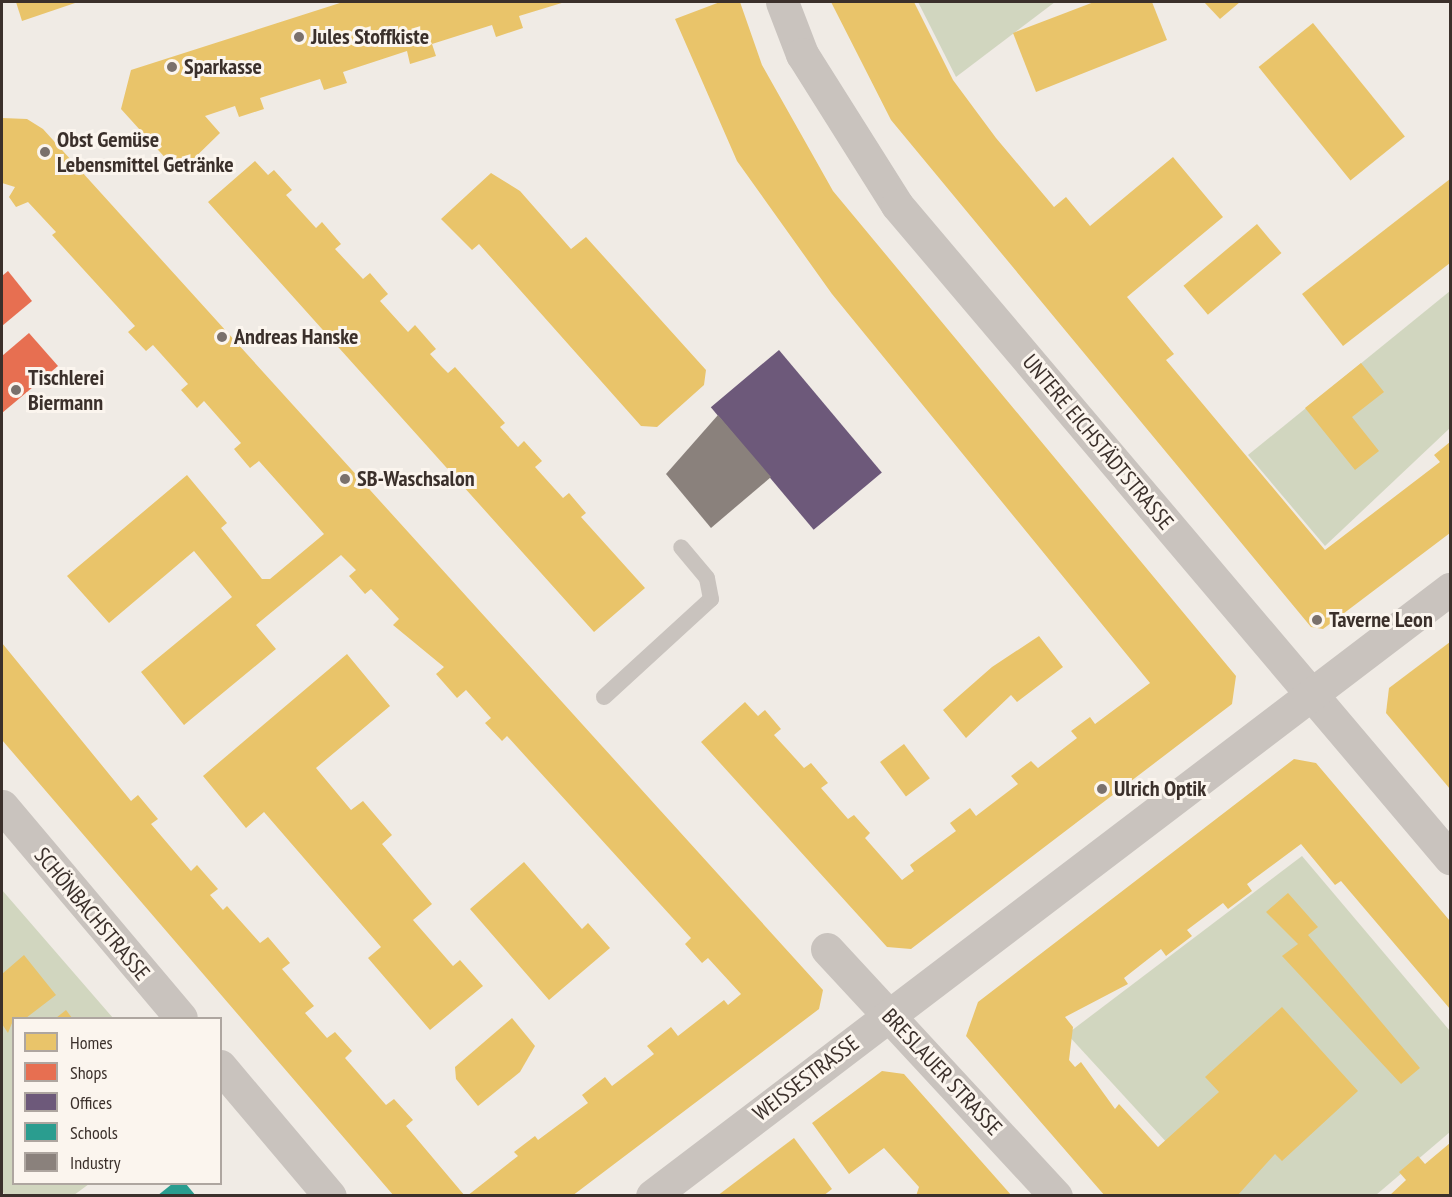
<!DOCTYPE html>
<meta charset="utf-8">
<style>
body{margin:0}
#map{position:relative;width:1452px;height:1197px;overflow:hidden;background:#f0ebe5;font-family:"PT Sans Narrow",sans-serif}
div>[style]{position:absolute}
.green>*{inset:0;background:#d1d6bf}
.homes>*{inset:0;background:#e9c46a;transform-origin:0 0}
.shops>*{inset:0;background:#e76f51}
.offices>*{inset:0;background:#6d597a;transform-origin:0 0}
.schools>*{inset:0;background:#2a9d8f}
.industry>*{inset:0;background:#8a817c}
.service>*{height:16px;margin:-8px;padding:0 8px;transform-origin:8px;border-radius:8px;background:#c9c3be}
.minor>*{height:33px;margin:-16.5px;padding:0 16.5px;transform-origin:16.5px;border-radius:16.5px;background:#c9c3be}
.dots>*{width:16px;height:16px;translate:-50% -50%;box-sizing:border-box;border:3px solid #fbf5ee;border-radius:50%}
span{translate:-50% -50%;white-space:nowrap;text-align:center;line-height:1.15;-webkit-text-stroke:6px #fbf5ee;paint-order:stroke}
.poi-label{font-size:22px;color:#3b302b;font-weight:700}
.left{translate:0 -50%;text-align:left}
.street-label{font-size:22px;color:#3b302b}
.frame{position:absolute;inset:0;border:3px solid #3b302b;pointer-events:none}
.legend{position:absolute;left:12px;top:1017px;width:210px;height:168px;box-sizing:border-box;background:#fbf5ee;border:2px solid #aea6a0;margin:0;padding:8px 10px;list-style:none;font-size:18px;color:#3b302b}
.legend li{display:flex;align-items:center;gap:12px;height:30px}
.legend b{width:30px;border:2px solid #aea6a0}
</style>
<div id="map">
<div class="green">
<i style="clip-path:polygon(918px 2px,1055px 2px,956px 77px)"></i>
<i style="clip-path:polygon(1450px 291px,1450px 428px,1325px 546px,1248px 455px)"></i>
<i style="clip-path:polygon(1302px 856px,1450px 1031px,1450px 1132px,1376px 1195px,1215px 1195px,1067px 1034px)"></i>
<i style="clip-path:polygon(2px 890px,113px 1018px,14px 1018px,14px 1184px,89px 1184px,74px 1195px,5px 1195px,2px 1191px)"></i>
</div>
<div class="homes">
<i style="clip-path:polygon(16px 2px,78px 2px,22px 21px)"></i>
<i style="clip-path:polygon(343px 2px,565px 2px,519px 16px,523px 28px,496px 37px,492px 25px,432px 44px,436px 56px,410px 64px,407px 51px,343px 72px,347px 83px,324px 90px,320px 79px,260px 98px,264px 109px,239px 117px,235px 106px,205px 116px,220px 133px,179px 173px,121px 109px,131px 70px)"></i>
<i style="clip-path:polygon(720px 2px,740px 2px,762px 65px,833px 191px,1236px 676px,1232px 704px,911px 949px,887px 947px,701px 742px,745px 702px,758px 716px,765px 710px,781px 729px,774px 735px,804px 768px,811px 763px,828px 783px,821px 788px,848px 819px,854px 815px,870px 833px,865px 838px,902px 880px,914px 871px,910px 865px,956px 831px,950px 823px,970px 808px,976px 816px,1018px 784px,1011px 776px,1031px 761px,1038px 768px,1077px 738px,1071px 731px,1090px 717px,1095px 724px,1150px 683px,832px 294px,737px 161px,675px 19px)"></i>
<i style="clip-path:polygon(831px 2px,914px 2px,953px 80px,996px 138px,1054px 207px,1066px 197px,1090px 226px,1173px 157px,1223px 217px,1127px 297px,1174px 354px,1166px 360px,1325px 550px,1440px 462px,1434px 455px,1450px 442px,1450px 533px,1323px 629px,1311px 627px,891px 120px)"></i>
<i style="clip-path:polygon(1094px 2px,1152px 2px,1167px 40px,1036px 92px,1013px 33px)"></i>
<i style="clip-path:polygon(1204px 2px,1240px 2px,1220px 19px)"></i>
<i style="left:1313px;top:23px;width:146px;height:70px;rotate:51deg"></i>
<i style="clip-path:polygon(2px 118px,27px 119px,43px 129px,823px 990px,819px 1009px,572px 1196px,467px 1196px,518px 1156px,514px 1152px,535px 1136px,538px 1140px,588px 1103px,582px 1095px,605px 1077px,612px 1086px,654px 1054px,647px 1046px,671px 1027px,678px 1036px,724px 1000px,728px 1005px,741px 994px,708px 958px,702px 963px,685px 944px,691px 938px,507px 736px,502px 741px,485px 723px,491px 718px,466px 690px,457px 698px,436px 674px,444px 667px,393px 625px,399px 619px,371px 589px,365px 594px,349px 576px,356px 570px,341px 555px,256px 625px,276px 649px,184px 725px,141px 672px,232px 597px,194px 551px,109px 623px,67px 576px,187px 475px,227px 523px,221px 528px,262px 579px,270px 579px,324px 534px,259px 461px,250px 468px,234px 449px,241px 443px,204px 401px,197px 408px,181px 390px,188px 384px,153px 345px,146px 351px,128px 332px,135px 326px,52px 235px,56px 232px,28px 202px,16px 207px,9px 197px,15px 187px,2px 183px)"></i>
<i style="clip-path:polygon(255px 161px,268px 175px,274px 170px,292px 190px,286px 195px,316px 228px,322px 222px,341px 244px,335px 249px,363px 279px,370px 273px,388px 294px,380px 301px,408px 332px,415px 325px,436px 349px,430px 354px,441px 366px,448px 373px,455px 367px,505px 423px,500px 427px,518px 447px,524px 441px,542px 461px,535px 467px,563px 498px,569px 493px,586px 513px,581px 517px,645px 588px,594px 632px,208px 202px)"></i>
<i style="clip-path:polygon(491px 173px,520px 191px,571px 249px,586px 237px,706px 370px,704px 385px,657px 427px,641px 426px,479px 244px,472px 250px,441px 219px)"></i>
<i style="clip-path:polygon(1450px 179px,1450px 263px,1343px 346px,1302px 294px)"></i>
<i style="left:1257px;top:224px;width:38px;height:96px;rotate:50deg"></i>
<i style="clip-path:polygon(1361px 363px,1384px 392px,1352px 417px,1379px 451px,1355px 470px,1305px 408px)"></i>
<i style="clip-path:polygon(1039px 636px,1063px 667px,1017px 702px,1011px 695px,966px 738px,943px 710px,992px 667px)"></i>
<i style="clip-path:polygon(1450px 642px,1450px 789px,1386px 713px,1389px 688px)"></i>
<i style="clip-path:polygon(2px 643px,131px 801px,138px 795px,158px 819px,151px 824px,191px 871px,197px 865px,218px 889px,210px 895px,223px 910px,227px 906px,260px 943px,268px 937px,290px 963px,282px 969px,314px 1006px,305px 1013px,327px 1038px,335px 1032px,352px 1051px,345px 1058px,386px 1105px,394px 1099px,413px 1120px,406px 1126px,465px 1196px,394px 1196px,2px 740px)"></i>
<i style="clip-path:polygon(347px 654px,390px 706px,316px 768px,351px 810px,363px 801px,392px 835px,382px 844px,432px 904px,413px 920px,453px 966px,460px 960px,483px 986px,430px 1030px,368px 958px,381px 947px,264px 812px,246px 828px,203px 776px)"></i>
<i style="left:904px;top:744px;width:43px;height:30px;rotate:53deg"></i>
<i style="clip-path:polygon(1294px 759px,1316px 763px,1450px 921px,1450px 1009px,1341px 881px,1335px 885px,1301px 844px,1247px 884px,1252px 891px,1228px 909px,1223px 903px,1187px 930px,1192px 936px,1166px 956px,1161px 949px,1124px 978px,1128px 984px,1065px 1017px,1073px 1027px,1069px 1060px,1075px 1067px,1081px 1062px,1115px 1109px,1119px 1104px,1158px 1147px,1219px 1092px,1205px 1077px,1282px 1007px,1358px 1091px,1282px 1161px,1275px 1154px,1237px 1196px,1105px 1196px,966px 1036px,978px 1002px)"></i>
<i style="clip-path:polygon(524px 862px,582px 929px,588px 923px,610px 948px,549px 1000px,470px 909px)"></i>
<i style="clip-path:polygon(1288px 893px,1318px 927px,1308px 935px,1420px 1068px,1401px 1084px,1282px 956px,1298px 944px,1266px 912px)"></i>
<i style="clip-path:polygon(24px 955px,56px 995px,26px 1018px,14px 1018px,8px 1033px,2px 1024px,2px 974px)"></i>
<i style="clip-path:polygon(66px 1010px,72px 1018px,56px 1018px)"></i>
<i style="clip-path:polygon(512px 1018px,535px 1046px,520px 1072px,478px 1106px,456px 1079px,455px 1067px)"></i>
<i style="clip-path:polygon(882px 1071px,904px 1074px,1012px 1196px,916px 1196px,919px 1187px,884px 1148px,849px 1174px,812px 1123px)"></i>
<i style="clip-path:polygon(794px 1138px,832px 1189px,823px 1196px,717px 1196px)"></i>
<i style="clip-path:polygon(1450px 1143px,1450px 1196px,1389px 1196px,1406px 1180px,1399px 1172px,1418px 1156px,1425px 1164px)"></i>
</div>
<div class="shops">
<i style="clip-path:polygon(8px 271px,32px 301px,2px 326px,2px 276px)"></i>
<i style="clip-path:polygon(29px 333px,58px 366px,2px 413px,2px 356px)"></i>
</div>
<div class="offices">
<i style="left:779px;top:350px;width:160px;height:89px;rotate:50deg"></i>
</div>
<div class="schools">
<i style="clip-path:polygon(172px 1184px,186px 1184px,196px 1196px,157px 1196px)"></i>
</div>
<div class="industry">
<i style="clip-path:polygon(718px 415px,771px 477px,711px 528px,666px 474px)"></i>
</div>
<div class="service">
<i style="left:604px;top:697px;width:145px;rotate:-42.5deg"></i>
<i style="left:711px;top:599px;width:21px;rotate:-101deg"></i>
<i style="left:707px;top:578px;width:40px;rotate:-130deg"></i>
</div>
<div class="minor">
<i style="left:782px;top:2px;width:56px;rotate:69deg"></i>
<i style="left:802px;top:54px;width:178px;rotate:57.8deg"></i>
<i style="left:897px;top:205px;width:856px;rotate:49.74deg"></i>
<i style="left:2px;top:806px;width:277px;rotate:49.8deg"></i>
<i style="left:827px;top:949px;width:337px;rotate:47.2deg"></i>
<i style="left:220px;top:1066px;width:170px;rotate:49.8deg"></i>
<i style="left:652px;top:1196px;width:1003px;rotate:-37.26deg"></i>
</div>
<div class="dots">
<i style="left:299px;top:37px;background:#7a716c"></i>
<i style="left:172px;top:67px;background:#7a716c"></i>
<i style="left:45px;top:152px;background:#7a716c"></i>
<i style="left:222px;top:337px;background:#7a716c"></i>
<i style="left:16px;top:390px;background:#7a716c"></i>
<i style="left:345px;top:479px;background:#7a716c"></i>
<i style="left:1317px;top:620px;background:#7a716c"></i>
<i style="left:1102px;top:789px;background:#7a716c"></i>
</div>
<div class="poi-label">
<span class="left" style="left:311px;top:37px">Jules Stoffkiste</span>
<span class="left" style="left:184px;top:67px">Sparkasse</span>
<span class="left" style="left:57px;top:152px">Obst Gemüse<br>Lebensmittel Getränke</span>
<span class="left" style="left:234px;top:337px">Andreas Hanske</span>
<span class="left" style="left:28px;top:390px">Tischlerei<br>Biermann</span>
<span class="left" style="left:357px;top:479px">SB-Waschsalon</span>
<span class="left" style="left:1329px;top:620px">Taverne Leon</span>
<span class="left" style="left:1114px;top:789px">Ulrich Optik</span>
</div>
<div class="street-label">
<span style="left:1098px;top:442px;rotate:50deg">UNTERE EICHSTÄDTSTRASSE</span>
<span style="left:92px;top:914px;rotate:50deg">SCHÖNBACHSTRASSE</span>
<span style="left:942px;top:1072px;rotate:47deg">BRESLAUER STRASSE</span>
<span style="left:806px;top:1078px;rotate:-37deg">WEISSESTRASSE</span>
</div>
<div class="frame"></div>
<ul class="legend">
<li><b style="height:16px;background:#e9c46a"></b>Homes</li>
<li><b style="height:16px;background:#e76f51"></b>Shops</li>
<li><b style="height:16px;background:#6d597a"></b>Offices</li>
<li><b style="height:16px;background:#2a9d8f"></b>Schools</li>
<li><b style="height:16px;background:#8a817c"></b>Industry</li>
</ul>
</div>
